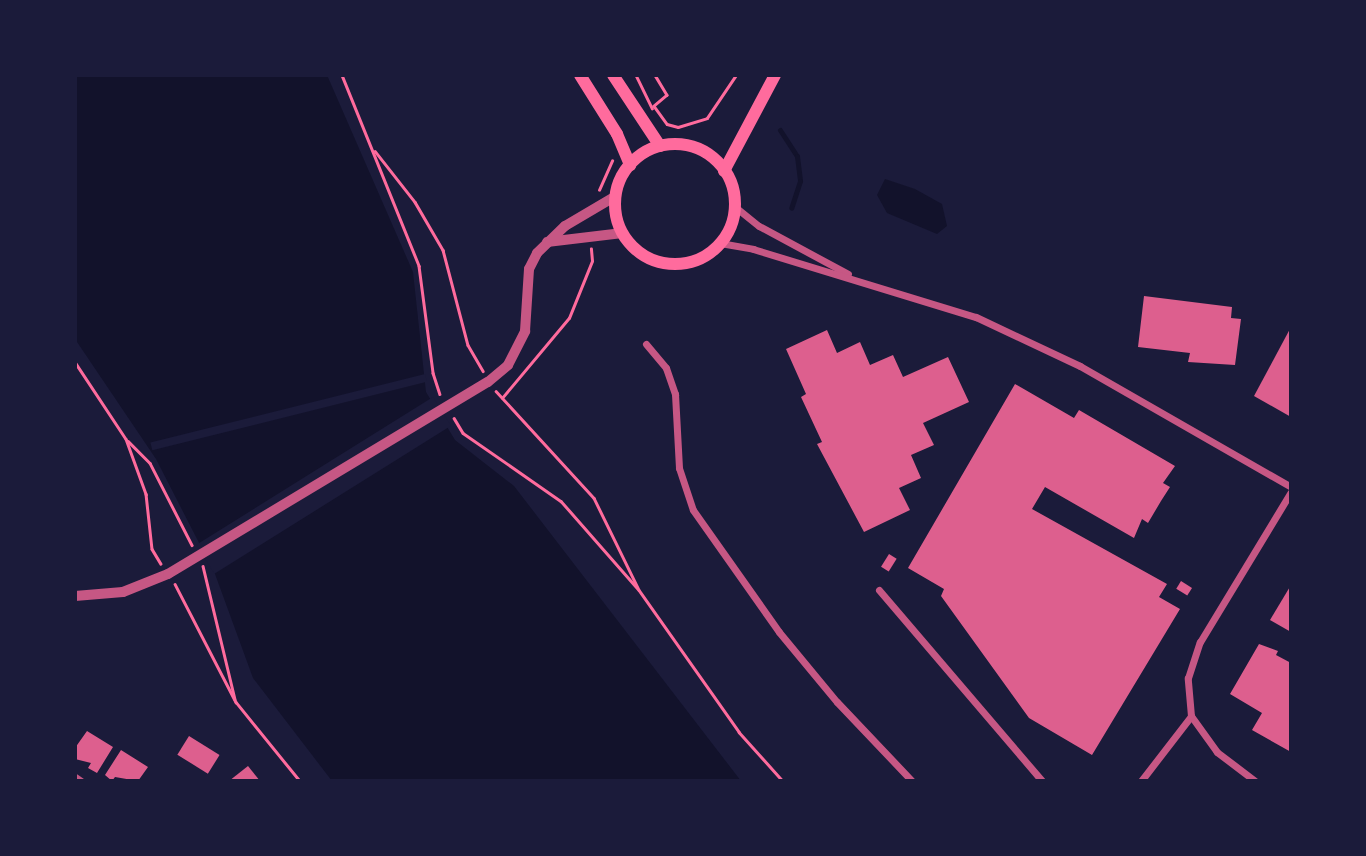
<!DOCTYPE html>
<style>
body{margin:0}
#map{position:relative;width:1366px;height:856px;overflow:hidden;background:#1b1b3a;font-family:"DM Sans",sans-serif}
div>[style]{position:absolute}
.water>*{inset:0;background:#12122b}
.pier>*{inset:0;background:#1b1b3a;transform-origin:0 0}
.stream>*{height:5px;margin:-2.5px;padding:0 2.5px;transform-origin:2.5px;border-radius:2.5px;background:#12122b}
.building>*{inset:0;background:#dd5f8e;transform-origin:0 0}
.path>*{height:2.5px;margin:-1.25px;padding:0 1.25px;transform-origin:1.25px;border-radius:1.25px;background:#ff6b9d}
.minor>*{height:7px;margin:-3.5px;padding:0 3.5px;transform-origin:3.5px;border-radius:3.5px;background:#c65784}
.tertiary>*{height:10px;margin:-5px;padding:0 5px;transform-origin:5px;border-radius:5px;background:#c65784}
.primary>*{height:12px;margin:-6px;padding:0 6px;transform-origin:6px;border-radius:6px;background:#ff6b9d}
.primary>.ring{margin:-6px;padding:0;box-sizing:content-box;background:none;border:12px solid #ff6b9d;border-radius:50%}
span{translate:-50% -50%;white-space:nowrap;text-align:center;line-height:1.15;-webkit-text-stroke:5px #1b1b3a;paint-order:stroke}
.frame{position:absolute;inset:0;border:77px solid #1b1b3a;pointer-events:none}
</style>
<div id="map">
<div class="water">
<i style="clip-path:polygon(75px 75px,327px 75px,413px 272px,426px 392px,455px 440px,514px 486px,741px 781px,332px 781px,253px 678px,215px 574px,156px 459px,75px 339px)"></i>
<i style="clip-path:polygon(885px 179px,915px 189px,942px 204px,947px 226px,937px 234px,887px 213px,877px 195px)"></i>
</div>
<div class="pier">
<i style="left:425px;top:374px;width:8px;height:283px;rotate:76deg"></i>
<i style="left:433px;top:397px;width:34px;height:279px;rotate:58deg"></i>
</div>
<div class="stream">
<i style="left:780px;top:130px;width:31px;rotate:57deg"></i>
<i style="left:797px;top:156px;width:25px;rotate:83deg"></i>
<i style="left:800px;top:181px;width:28px;rotate:108deg"></i>
</div>
<div class="building">
<i style="clip-path:polygon(1144px 296px,1232px 307px,1231px 318px,1241px 319px,1235px 365px,1188px 362px,1190px 353px,1138px 347px)"></i>
<i style="clip-path:polygon(1291px 327px,1291px 417px,1254px 396px)"></i>
<i style="clip-path:polygon(827px 330px,837px 353px,860px 342px,870px 365px,893px 355px,903px 377px,948px 357px,969px 402px,923px 423px,934px 445px,911px 455px,921px 478px,899px 488px,910px 510px,864px 532px,817px 444px,822px 442px,801px 397px,806px 394px,786px 349px)"></i>
<i style="clip-path:polygon(1015px 384px,1074px 418px,1079px 410px,1175px 466px,1163px 483px,1170px 487px,1161px 501px,1148px 523px,1142px 519px,1134px 538px,1045px 487px,1032px 509px,1167px 584px,1159px 597px,1180px 609px,1092px 755px,1029px 718px,941px 596px,944px 589px,908px 568px)"></i>
<i style="left:889px;top:554px;width:9px;height:15px;rotate:32deg"></i>
<i style="left:1181px;top:581px;width:13px;height:9px;rotate:32deg"></i>
<i style="clip-path:polygon(1291px 585px,1291px 632px,1270px 620px)"></i>
<i style="clip-path:polygon(1259px 644px,1278px 651px,1276px 655px,1291px 663px,1291px 752px,1252px 730px,1262px 713px,1230px 694px)"></i>
<i style="clip-path:polygon(87px 731px,113px 747px,97px 773px,88px 768px,91px 763px,75px 759px,75px 748px)"></i>
<i style="left:189px;top:736px;width:36px;height:22px;rotate:32deg"></i>
<i style="clip-path:polygon(121px 750px,148px 767px,138px 781px,115px 777px,112px 781px,105px 775px)"></i>
<i style="clip-path:polygon(248px 766px,260px 781px,229px 781px)"></i>
</div>
<div class="path">
<i style="left:342px;top:75px;width:206px;rotate:68deg"></i>
<i style="left:419px;top:266px;width:108px;rotate:82.5deg"></i>
<i style="left:433px;top:373px;width:22px;rotate:72deg"></i>
<i style="left:636px;top:75px;width:37px;rotate:64deg"></i>
<i style="left:655px;top:75px;width:23px;rotate:59deg"></i>
<i style="left:667px;top:95px;width:17px;rotate:140deg"></i>
<i style="left:654px;top:106px;width:22px;rotate:54deg"></i>
<i style="left:667px;top:124px;width:11px;rotate:15deg"></i>
<i style="left:678px;top:127px;width:30px;rotate:-17deg"></i>
<i style="left:707px;top:118px;width:52px;rotate:-56deg"></i>
<i style="left:375px;top:151px;width:65px;rotate:51.9deg"></i>
<i style="left:415px;top:202px;width:56px;rotate:59.7deg"></i>
<i style="left:443px;top:250px;width:98px;rotate:75.3deg"></i>
<i style="left:468px;top:345px;width:30px;rotate:60deg"></i>
<i style="left:599px;top:190px;width:32px;rotate:-66deg"></i>
<i style="left:75px;top:362px;width:92px;rotate:56.5deg"></i>
<i style="left:126px;top:439px;width:59px;rotate:70deg"></i>
<i style="left:146px;top:494px;width:55px;rotate:83.8deg"></i>
<i style="left:152px;top:549px;width:17px;rotate:59deg"></i>
<i style="left:496px;top:391px;width:145px;rotate:47.5deg"></i>
<i style="left:594px;top:498px;width:100px;rotate:63.9deg"></i>
<i style="left:502px;top:398px;width:104px;rotate:-50.1deg"></i>
<i style="left:569px;top:318px;width:61px;rotate:-68deg"></i>
<i style="left:592px;top:261px;width:12px;rotate:-95deg"></i>
<i style="left:454px;top:418px;width:17px;rotate:59deg"></i>
<i style="left:463px;top:433px;width:119px;rotate:34.8deg"></i>
<i style="left:561px;top:501px;width:118px;rotate:48.8deg"></i>
<i style="left:639px;top:590px;width:174px;rotate:54.8deg"></i>
<i style="left:739px;top:732px;width:66px;rotate:48.1deg"></i>
<i style="left:128px;top:441px;width:31px;rotate:45deg"></i>
<i style="left:150px;top:463px;width:92px;rotate:62.9deg"></i>
<i style="left:203px;top:566px;width:137px;rotate:76.5deg"></i>
<i style="left:175px;top:584px;width:133px;rotate:62.7deg"></i>
<i style="left:236px;top:702px;width:102px;rotate:51deg"></i>
</div>
<div class="minor">
<i style="left:734px;top:206px;width:32px;rotate:39deg"></i>
<i style="left:759px;top:226px;width:101px;rotate:28.3deg"></i>
<i style="left:720px;top:243px;width:34px;rotate:10deg"></i>
<i style="left:753px;top:249px;width:233px;rotate:17deg"></i>
<i style="left:976px;top:317px;width:115px;rotate:25.2deg"></i>
<i style="left:1080px;top:366px;width:243px;rotate:29.8deg"></i>
<i style="left:646px;top:344px;width:31px;rotate:50deg"></i>
<i style="left:666px;top:368px;width:28px;rotate:71deg"></i>
<i style="left:675px;top:394px;width:74px;rotate:86.9deg"></i>
<i style="left:679px;top:468px;width:44px;rotate:71.6deg"></i>
<i style="left:693px;top:510px;width:149px;rotate:54.8deg"></i>
<i style="left:779px;top:632px;width:91px;rotate:50.4deg"></i>
<i style="left:837px;top:702px;width:109px;rotate:46.5deg"></i>
<i style="left:879px;top:590px;width:251px;rotate:49.5deg"></i>
<i style="left:75px;top:777px;width:7px;rotate:34deg"></i>
<i style="left:1141px;top:781px;width:82px;rotate:-52.4deg"></i>
<i style="left:1255px;top:781px;width:48px;rotate:-142.7deg"></i>
<i style="left:1217px;top:752px;width:44px;rotate:-125.8deg"></i>
<i style="left:1191px;top:716px;width:38px;rotate:-95deg"></i>
<i style="left:1188px;top:678px;width:38px;rotate:-72deg"></i>
<i style="left:1200px;top:642px;width:175px;rotate:-58.8deg"></i>
</div>
<div class="tertiary">
<i style="left:547px;top:242px;width:76px;rotate:-6.8deg"></i>
<i style="left:75px;top:596px;width:48px;rotate:-4.8deg"></i>
<i style="left:123px;top:592px;width:48px;rotate:-21.8deg"></i>
<i style="left:168px;top:574px;width:373px;rotate:-31deg"></i>
<i style="left:488px;top:382px;width:26px;rotate:-40deg"></i>
<i style="left:508px;top:365px;width:38px;rotate:-63deg"></i>
<i style="left:525px;top:331px;width:62px;rotate:-86.3deg"></i>
<i style="left:529px;top:269px;width:18px;rotate:-63deg"></i>
<i style="left:537px;top:253px;width:39px;rotate:-44deg"></i>
<i style="left:565px;top:226px;width:59px;rotate:-30.5deg"></i>
</div>
<div class="primary">
<i style="left:580px;top:75px;width:70px;rotate:57.9deg"></i>
<i style="left:617px;top:134px;width:34px;rotate:67deg"></i>
<i style="left:613px;top:75px;width:85px;rotate:56.5deg"></i>
<i class="ring" style="left:615px;top:144px;width:108px;height:108px"></i>
<i style="left:724px;top:171px;width:109px;rotate:-62deg"></i>
</div>
<div class="frame"></div>
</div>
